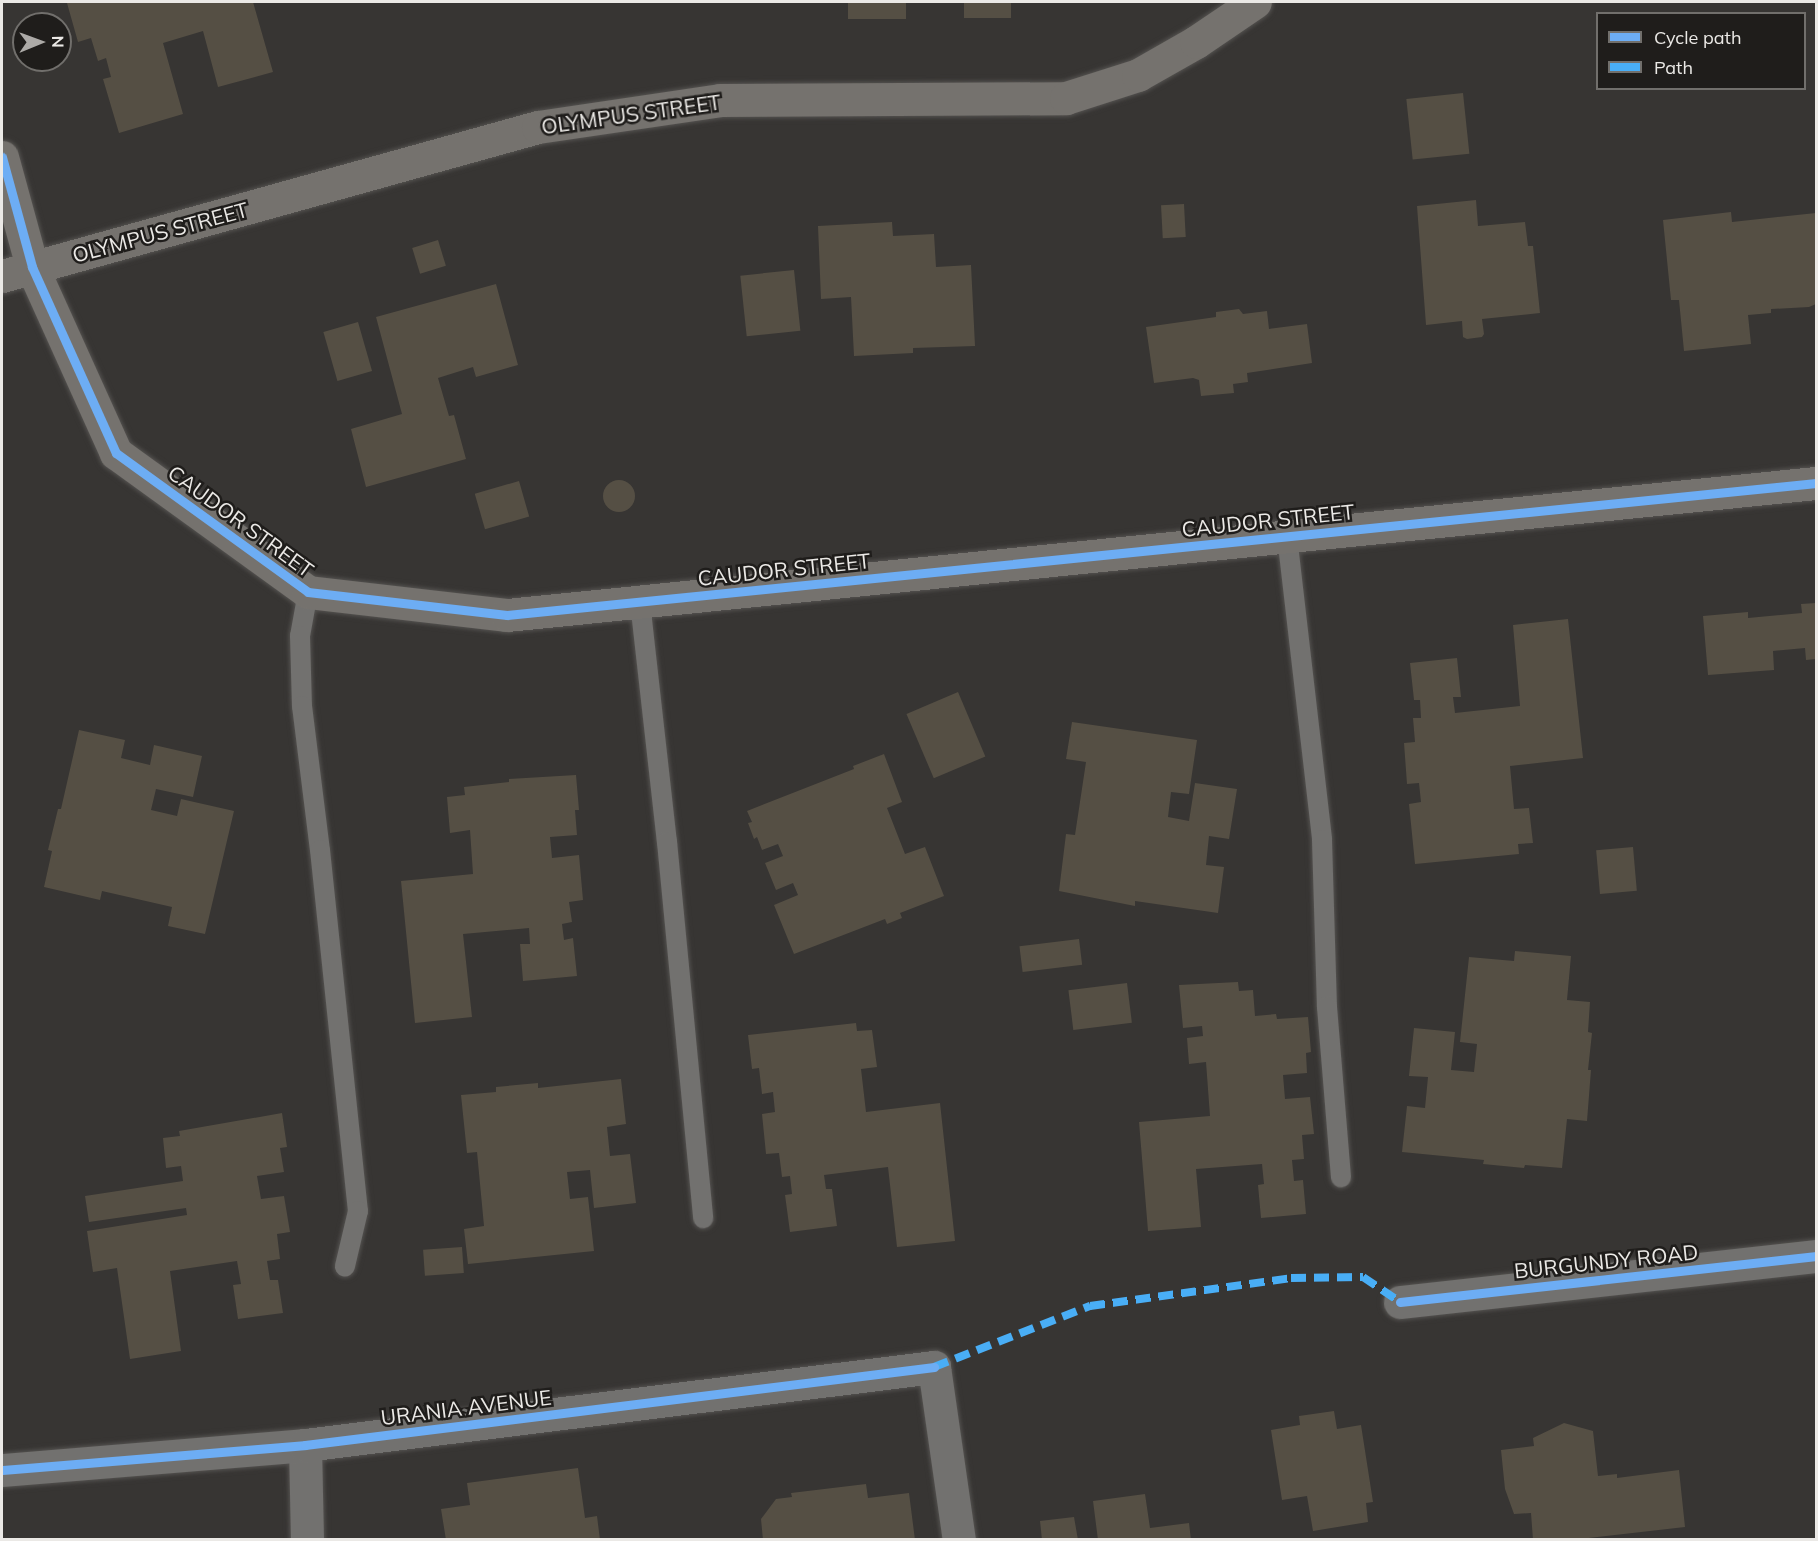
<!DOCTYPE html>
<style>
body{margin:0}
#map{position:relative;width:1818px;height:1541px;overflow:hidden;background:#373533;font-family:Mulish,sans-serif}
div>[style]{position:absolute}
.building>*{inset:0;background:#554f44;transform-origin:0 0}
.round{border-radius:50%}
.roads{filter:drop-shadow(0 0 2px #545250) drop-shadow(0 0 2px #545250)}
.lane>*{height:20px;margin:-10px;padding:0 10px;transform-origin:10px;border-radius:10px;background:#72716f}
.street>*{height:33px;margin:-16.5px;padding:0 16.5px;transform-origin:16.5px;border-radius:16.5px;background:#72716f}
.secondary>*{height:33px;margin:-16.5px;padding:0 16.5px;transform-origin:16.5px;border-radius:16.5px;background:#75726e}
.quiet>*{height:8px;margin-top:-4px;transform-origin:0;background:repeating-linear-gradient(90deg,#49aef6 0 15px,transparent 0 23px)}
.cycleway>*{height:9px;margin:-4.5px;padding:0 4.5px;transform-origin:4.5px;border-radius:4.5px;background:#6dadf4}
span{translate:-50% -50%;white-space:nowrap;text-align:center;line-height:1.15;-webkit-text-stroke:5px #1f1d1b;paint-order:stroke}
.street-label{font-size:21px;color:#ebe9e6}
.frame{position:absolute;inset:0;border:3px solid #ebe9e6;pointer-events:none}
.legend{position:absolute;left:1596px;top:12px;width:210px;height:78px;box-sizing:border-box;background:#1f1d1b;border:2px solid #716f6c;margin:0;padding:8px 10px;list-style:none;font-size:18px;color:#ebe9e6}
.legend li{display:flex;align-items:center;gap:12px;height:30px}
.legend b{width:30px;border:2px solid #716f6c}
.north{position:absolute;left:12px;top:12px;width:60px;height:60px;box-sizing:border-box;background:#1f1d1b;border:2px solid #716f6c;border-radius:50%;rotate:89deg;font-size:16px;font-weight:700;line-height:24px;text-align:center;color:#ebe9e6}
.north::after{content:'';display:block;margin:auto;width:21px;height:27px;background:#acaaa7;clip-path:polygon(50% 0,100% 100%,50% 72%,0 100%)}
</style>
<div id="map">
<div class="building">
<i style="clip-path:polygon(70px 2px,253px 2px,273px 72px,218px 87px,203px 31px,163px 43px,183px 114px,119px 133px,103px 79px,111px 77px,106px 58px,98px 61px,91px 38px,78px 42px,67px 3px)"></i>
<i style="left:848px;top:2px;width:58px;height:17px"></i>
<i style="left:964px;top:2px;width:47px;height:16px"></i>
<i style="left:1463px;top:93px;width:61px;height:57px;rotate:84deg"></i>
<i style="clip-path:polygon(1476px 200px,1478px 226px,1525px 222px,1528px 246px,1533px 246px,1540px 313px,1482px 319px,1484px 334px,1482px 337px,1467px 339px,1463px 337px,1462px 321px,1426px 325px,1417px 206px)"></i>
<i style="left:1184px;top:204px;width:33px;height:23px;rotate:87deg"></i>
<i style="clip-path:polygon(1731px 212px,1732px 222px,1816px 213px,1816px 304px,1809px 307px,1771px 309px,1771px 313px,1748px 315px,1751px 344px,1684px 351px,1679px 300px,1671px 300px,1663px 220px)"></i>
<i style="clip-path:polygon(892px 222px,893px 236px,934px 234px,936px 267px,971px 265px,975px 346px,913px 348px,913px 353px,854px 356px,851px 297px,821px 299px,818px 226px)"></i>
<i style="left:438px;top:240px;width:27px;height:27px;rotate:73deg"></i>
<i style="left:794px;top:270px;width:61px;height:54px;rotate:84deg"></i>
<i style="clip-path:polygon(496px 284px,518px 365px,476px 377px,473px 367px,438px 378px,449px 416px,454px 415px,466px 459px,366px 487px,351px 429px,402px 414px,376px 317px)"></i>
<i style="clip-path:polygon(1239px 309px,1243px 314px,1267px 311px,1269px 329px,1307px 324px,1312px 363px,1247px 373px,1248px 382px,1233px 384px,1234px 393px,1201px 396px,1199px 380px,1193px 378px,1154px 383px,1146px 327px,1216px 317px,1216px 312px)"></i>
<i style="left:358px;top:322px;width:51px;height:36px;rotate:74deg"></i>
<i class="round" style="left:603px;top:480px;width:32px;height:32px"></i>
<i style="left:519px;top:481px;width:37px;height:46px;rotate:74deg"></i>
<i style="clip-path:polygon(1816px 603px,1816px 659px,1806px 660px,1805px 648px,1773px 651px,1774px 670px,1708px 675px,1703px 616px,1748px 612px,1748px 618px,1802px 613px,1801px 604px)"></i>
<i style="clip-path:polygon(1568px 619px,1583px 758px,1510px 766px,1514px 809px,1529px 808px,1533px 843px,1518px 844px,1519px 854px,1415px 864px,1409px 804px,1421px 802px,1419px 783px,1407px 784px,1404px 743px,1415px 742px,1413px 718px,1421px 718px,1420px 700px,1414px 700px,1410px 663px,1457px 658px,1461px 697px,1453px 697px,1455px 713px,1520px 706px,1513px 625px)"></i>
<i style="left:958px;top:692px;width:70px;height:56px;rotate:67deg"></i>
<i style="clip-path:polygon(1072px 722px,1197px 740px,1189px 794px,1171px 792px,1168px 817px,1189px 821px,1195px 783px,1237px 789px,1229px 839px,1209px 836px,1206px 865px,1224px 867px,1218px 913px,1135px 901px,1135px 906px,1059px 891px,1066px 834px,1075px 835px,1086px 762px,1066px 759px)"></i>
<i style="clip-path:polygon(79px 730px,125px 740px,121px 758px,150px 765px,154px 745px,202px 756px,193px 797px,156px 789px,151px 810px,177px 816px,181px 799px,234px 811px,205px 934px,168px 926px,172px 907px,102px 891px,100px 900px,44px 887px,52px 851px,48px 850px,58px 809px,61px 809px)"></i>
<i style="clip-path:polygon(884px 754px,902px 802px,887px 808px,905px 854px,925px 847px,944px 896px,900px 913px,902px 918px,887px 924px,885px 919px,794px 954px,774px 905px,798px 895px,793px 883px,776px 890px,765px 863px,783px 856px,778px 844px,762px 850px,757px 837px,754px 839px,748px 823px,752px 822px,747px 811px,854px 769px,853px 766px)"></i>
<i style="clip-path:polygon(576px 775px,579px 810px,575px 810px,577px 835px,550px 837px,552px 858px,579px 855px,583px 900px,569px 902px,572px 922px,562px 924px,564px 940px,573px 938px,577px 976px,523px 981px,520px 944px,530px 944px,529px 928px,463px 934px,472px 1017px,415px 1023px,401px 881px,473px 874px,470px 830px,450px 833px,447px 797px,465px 795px,464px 787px,509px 782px,509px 779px)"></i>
<i style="left:1633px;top:847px;width:44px;height:37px;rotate:85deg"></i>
<i style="left:1079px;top:939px;width:26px;height:60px;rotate:83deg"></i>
<i style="clip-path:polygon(1515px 951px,1571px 956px,1567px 1000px,1590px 1002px,1588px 1032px,1592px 1033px,1588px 1070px,1591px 1070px,1587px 1121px,1567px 1119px,1562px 1168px,1525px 1165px,1524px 1168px,1483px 1164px,1484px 1160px,1402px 1152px,1407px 1106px,1425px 1108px,1428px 1077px,1409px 1076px,1414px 1028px,1455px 1032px,1451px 1070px,1474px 1072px,1477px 1044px,1460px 1042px,1469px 957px,1514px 961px)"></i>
<i style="clip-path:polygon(1238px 982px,1239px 991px,1253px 990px,1255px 1016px,1276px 1014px,1277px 1019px,1308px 1017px,1311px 1052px,1306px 1053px,1307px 1073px,1283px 1075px,1285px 1099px,1310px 1097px,1314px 1134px,1302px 1135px,1304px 1159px,1292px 1160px,1294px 1181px,1303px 1180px,1306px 1214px,1261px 1218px,1258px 1185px,1264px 1184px,1262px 1164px,1196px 1169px,1201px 1227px,1148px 1231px,1139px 1122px,1210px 1116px,1206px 1062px,1189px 1064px,1187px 1038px,1203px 1036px,1202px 1026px,1183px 1028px,1179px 985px)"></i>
<i style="left:1127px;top:983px;width:40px;height:59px;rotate:83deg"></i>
<i style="clip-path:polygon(856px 1023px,857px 1031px,872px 1030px,877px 1067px,861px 1069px,866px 1112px,940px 1103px,955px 1241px,897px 1247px,888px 1167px,824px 1175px,826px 1189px,832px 1189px,837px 1226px,790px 1232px,785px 1195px,792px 1194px,790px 1176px,782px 1177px,779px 1153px,766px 1154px,762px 1114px,775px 1112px,773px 1092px,762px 1094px,759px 1068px,752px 1069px,748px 1035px)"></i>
<i style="clip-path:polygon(621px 1079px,626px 1124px,607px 1127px,610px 1156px,630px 1154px,636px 1203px,594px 1208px,590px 1170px,567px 1172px,570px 1199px,588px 1197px,594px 1251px,468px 1264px,464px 1229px,484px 1226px,477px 1152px,467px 1153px,461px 1095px,496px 1092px,496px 1087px,538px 1083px,538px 1088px)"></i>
<i style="clip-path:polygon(282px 1113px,287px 1147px,280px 1148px,284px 1172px,257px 1176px,261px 1199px,284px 1196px,290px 1232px,277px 1234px,280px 1259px,267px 1261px,270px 1280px,278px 1280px,283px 1313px,238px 1319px,233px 1285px,241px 1284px,237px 1261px,170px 1271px,181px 1351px,130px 1359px,117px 1268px,93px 1272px,87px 1231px,187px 1215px,186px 1208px,89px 1222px,85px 1196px,183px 1181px,181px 1166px,166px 1168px,163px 1138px,180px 1136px,179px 1131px)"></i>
<i style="left:462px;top:1247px;width:26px;height:39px;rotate:86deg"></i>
<i style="clip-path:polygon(1334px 1411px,1337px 1429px,1361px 1425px,1373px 1502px,1366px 1503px,1368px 1522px,1313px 1531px,1307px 1496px,1282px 1500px,1271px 1430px,1300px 1425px,1299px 1416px)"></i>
<i style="clip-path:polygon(1564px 1423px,1593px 1431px,1598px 1476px,1617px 1474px,1617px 1478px,1679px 1470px,1685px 1527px,1571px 1540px,1533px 1540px,1531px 1513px,1514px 1514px,1505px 1489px,1501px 1450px,1534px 1446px,1533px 1438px)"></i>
<i style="clip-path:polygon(578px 1468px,585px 1518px,597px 1516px,600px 1540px,446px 1540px,441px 1509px,470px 1505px,467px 1483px)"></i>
<i style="clip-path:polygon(866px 1484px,868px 1498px,909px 1493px,915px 1540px,763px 1540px,761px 1519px,776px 1499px,792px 1497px,791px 1493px)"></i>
<i style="clip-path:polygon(1145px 1494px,1150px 1528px,1189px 1523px,1191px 1540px,1098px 1540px,1093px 1501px)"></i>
<i style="clip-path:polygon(1074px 1517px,1078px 1540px,1042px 1540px,1040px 1521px)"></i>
</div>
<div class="roads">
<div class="lane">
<i style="left:1287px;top:536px;width:306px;rotate:83.4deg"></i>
<i style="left:1322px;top:840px;width:167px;rotate:88.3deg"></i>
<i style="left:1327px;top:1007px;width:171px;rotate:85.3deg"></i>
<i style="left:308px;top:592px;width:45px;rotate:100.3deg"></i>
<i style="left:300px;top:636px;width:70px;rotate:88.4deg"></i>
<i style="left:302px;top:706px;width:145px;rotate:82.9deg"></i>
<i style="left:320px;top:850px;width:363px;rotate:84deg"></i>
<i style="left:358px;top:1211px;width:57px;rotate:103.3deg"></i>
<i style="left:640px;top:602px;width:242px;rotate:83.6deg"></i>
<i style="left:667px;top:842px;width:378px;rotate:84.5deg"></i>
</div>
<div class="street">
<i style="left:1400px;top:1302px;width:419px;rotate:-6.3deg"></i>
<i style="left:305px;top:1445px;width:95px;rotate:88.8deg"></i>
<i style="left:2px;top:1470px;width:304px;rotate:-4.7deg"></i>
<i style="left:305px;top:1445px;width:634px;rotate:-7.07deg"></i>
<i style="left:934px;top:1367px;width:175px;rotate:81.8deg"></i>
</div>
<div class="secondary">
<i style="left:2px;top:157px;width:114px;rotate:74.7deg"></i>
<i style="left:32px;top:267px;width:204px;rotate:65.7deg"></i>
<i style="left:116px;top:453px;width:237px;rotate:35.9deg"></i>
<i style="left:308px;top:592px;width:200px;rotate:6.6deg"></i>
<i style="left:507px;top:615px;width:1316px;rotate:-5.76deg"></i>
<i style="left:2px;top:276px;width:556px;rotate:-15.54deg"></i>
<i style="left:538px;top:127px;width:184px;rotate:-8.4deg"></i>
<i style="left:720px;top:100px;width:346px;rotate:-0.3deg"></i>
<i style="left:1066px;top:98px;width:76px;rotate:-17.7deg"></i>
<i style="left:1138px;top:75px;width:67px;rotate:-29.6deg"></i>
<i style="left:1196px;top:42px;width:71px;rotate:-34.1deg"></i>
</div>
</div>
<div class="quiet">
<i style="left:934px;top:1367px;width:168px;rotate:-21.4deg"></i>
<i style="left:1090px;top:1306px;width:203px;rotate:-7.9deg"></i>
<i style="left:1291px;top:1278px;width:72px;rotate:-0.8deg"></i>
<i style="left:1363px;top:1277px;width:45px;rotate:34deg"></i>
</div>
<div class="cycleway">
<i style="left:2px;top:157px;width:114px;rotate:74.7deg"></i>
<i style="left:32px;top:267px;width:204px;rotate:65.7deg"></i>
<i style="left:116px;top:453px;width:237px;rotate:35.9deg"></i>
<i style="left:308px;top:592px;width:200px;rotate:6.6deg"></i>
<i style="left:507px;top:615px;width:1316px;rotate:-5.76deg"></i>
<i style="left:1400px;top:1302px;width:419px;rotate:-6.3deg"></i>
<i style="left:2px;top:1470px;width:304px;rotate:-4.7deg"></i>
<i style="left:305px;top:1445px;width:634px;rotate:-7.07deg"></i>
</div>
<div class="street-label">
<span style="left:631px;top:114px;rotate:-8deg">OLYMPUS STREET</span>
<span style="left:160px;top:232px;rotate:-15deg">OLYMPUS STREET</span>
<span style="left:1268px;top:520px;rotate:-6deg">CAUDOR STREET</span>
<span style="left:241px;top:521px;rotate:36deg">CAUDOR STREET</span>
<span style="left:784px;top:569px;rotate:-6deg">CAUDOR STREET</span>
<span style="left:1606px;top:1261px;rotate:-6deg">BURGUNDY ROAD</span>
<span style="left:466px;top:1407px;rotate:-7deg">URANIA AVENUE</span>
</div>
<div class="frame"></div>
<ul class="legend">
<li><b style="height:8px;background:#6dadf4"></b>Cycle path</li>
<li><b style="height:8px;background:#49aef6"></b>Path</li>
</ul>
<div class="north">N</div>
</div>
